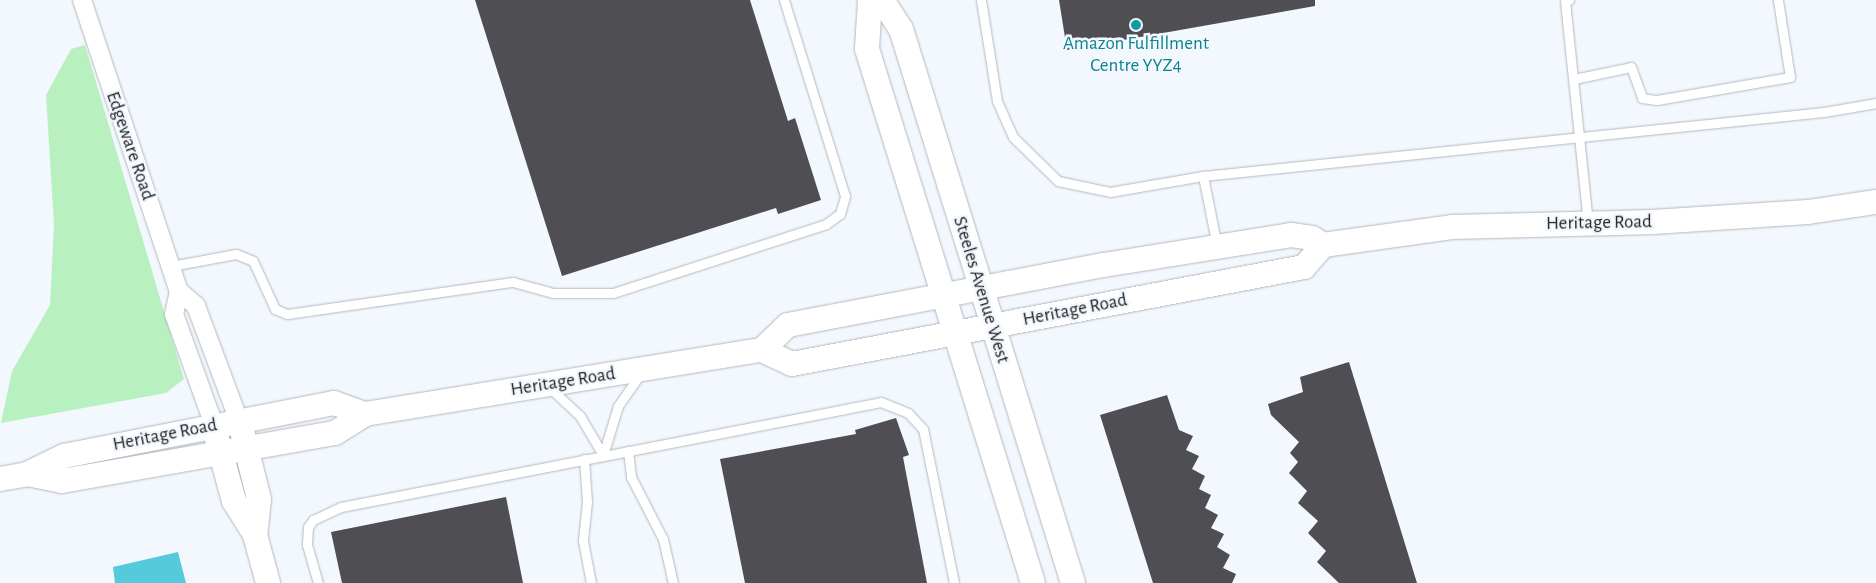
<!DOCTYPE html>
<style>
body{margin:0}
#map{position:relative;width:1876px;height:583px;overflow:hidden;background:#f3f8fe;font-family:"Alegreya Sans",sans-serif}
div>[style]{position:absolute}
.green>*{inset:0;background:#b8f1bf}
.water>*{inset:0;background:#54cadc}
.building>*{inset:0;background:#4f4e53}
.roads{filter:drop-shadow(0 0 1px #b3b8bd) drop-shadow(0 0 1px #b3b8bd)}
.lane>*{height:9px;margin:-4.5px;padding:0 4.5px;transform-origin:4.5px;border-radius:4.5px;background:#fff}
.street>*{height:18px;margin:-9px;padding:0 9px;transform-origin:9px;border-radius:9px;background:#fff}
.secondary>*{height:24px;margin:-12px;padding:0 12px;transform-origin:12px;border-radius:12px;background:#fff}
.dots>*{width:14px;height:14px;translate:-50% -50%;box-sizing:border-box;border:2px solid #f3f8fe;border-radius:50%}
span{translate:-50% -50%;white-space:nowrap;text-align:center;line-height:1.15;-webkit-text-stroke:5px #f3f8fe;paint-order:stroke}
.culture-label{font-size:19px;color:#0d838f}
.street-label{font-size:19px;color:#202224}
</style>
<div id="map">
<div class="green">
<i style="clip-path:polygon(85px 45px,184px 379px,166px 393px,1px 423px,12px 371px,50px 305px,54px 225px,46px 95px,71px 49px)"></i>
</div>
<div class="water">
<i style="clip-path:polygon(178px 552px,186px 583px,115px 583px,113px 567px)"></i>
</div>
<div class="building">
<i style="clip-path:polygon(475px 0,750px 0,788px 121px,795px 118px,821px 200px,778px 214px,776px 208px,562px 276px)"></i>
<i style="clip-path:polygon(1059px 0,1315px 0,1315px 6px,1067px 50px)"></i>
<i style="clip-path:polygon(1349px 362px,1417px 583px,1339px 583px,1317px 562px,1326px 551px,1308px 533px,1318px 521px,1298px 503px,1307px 491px,1289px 473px,1298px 462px,1290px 453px,1299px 442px,1271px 415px,1268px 404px,1303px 392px,1300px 377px)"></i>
<i style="clip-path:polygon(1167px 395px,1179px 430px,1193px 436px,1186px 450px,1199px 456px,1192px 469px,1205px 476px,1199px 489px,1211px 495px,1205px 508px,1218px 515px,1211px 528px,1224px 534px,1217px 547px,1230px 555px,1223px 568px,1236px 574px,1232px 583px,1153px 583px,1100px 415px)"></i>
<i style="clip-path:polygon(896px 418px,909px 455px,903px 457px,927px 583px,745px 583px,720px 459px,856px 434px,855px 430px)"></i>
<i style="clip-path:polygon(506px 497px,523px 583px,342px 583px,331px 532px)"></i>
</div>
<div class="roads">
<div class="lane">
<i style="left:981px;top:0;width:102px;rotate:81deg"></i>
<i style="left:997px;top:101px;width:39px;rotate:66deg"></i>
<i style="left:1013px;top:137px;width:63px;rotate:44.4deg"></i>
<i style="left:1058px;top:181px;width:53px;rotate:11.9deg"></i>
<i style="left:1110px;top:192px;width:94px;rotate:-9.8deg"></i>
<i style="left:1203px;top:176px;width:624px;rotate:-5.88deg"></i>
<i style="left:1824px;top:112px;width:53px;rotate:-9.8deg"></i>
<i style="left:1569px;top:0;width:4px;rotate:166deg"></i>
<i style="left:1565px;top:1px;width:222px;rotate:84.1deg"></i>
<i style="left:1574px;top:79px;width:58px;rotate:-11.9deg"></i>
<i style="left:1631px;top:67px;width:33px;rotate:70deg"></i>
<i style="left:1642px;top:98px;width:15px;rotate:8deg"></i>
<i style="left:1657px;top:100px;width:135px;rotate:-9.8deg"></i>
<i style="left:1790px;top:77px;width:78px;rotate:-98.9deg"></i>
<i style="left:1203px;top:176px;width:71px;rotate:78.7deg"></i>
<i style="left:171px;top:266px;width:66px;rotate:-10.5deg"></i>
<i style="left:236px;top:254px;width:18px;rotate:22deg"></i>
<i style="left:253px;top:261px;width:53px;rotate:65.4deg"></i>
<i style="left:275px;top:309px;width:13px;rotate:23deg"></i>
<i style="left:287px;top:314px;width:228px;rotate:-8.1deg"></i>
<i style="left:513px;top:282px;width:41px;rotate:15.4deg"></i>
<i style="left:553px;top:293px;width:60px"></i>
<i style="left:613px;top:293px;width:224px;rotate:-17.9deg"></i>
<i style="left:826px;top:224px;width:17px;rotate:-36deg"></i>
<i style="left:840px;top:214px;width:19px;rotate:-74deg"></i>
<i style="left:845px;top:196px;width:205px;rotate:-107.3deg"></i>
<i style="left:549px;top:387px;width:42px;rotate:43.1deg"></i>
<i style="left:580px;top:416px;width:45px;rotate:59.5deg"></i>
<i style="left:628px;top:451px;width:26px;rotate:83deg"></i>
<i style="left:631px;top:477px;width:70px;rotate:62.7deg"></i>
<i style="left:663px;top:539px;width:45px;rotate:77.2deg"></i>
<i style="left:603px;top:455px;width:51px;rotate:-73deg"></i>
<i style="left:618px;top:406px;width:40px;rotate:-55.1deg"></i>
<i style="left:584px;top:459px;width:43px;rotate:86deg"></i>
<i style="left:587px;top:502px;width:39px;rotate:96deg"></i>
<i style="left:583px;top:541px;width:43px;rotate:79.2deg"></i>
<i style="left:318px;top:583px;width:40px;rotate:-106deg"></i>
<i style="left:307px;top:545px;width:18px;rotate:-87deg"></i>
<i style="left:308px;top:527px;width:9px;rotate:-54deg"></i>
<i style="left:313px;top:520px;width:31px;rotate:-25deg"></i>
<i style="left:341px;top:507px;width:550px;rotate:-11deg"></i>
<i style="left:881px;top:402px;width:29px;rotate:22deg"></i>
<i style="left:908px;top:413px;width:22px;rotate:47deg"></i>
<i style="left:923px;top:429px;width:157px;rotate:78.6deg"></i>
</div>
<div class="street">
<i style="left:82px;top:0;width:307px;rotate:71.6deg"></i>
<i style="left:179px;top:291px;width:24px;rotate:102deg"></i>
<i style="left:174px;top:314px;width:118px;rotate:70.2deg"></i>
<i style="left:179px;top:291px;width:23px;rotate:41deg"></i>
<i style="left:196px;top:306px;width:123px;rotate:69.5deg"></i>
</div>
<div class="secondary">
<i style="left:870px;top:0;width:49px;rotate:93.5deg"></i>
<i style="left:867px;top:49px;width:559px;rotate:72.73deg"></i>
<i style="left:882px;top:0;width:35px;rotate:57deg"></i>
<i style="left:901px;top:29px;width:580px;rotate:72.75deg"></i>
<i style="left:762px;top:350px;width:36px;rotate:-44deg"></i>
<i style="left:788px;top:325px;width:322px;rotate:-10.8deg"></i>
<i style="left:1104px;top:265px;width:189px;rotate:-9.1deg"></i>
<i style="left:1291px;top:235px;width:21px;rotate:8deg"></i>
<i style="left:1312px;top:238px;width:13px;rotate:32deg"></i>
<i style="left:1323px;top:245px;width:130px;rotate:-7.9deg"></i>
<i style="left:1452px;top:227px;width:201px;rotate:-1.4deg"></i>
<i style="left:1653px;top:222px;width:155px;rotate:-3.7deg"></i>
<i style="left:1808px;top:212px;width:69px;rotate:-8.4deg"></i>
<i style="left:243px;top:435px;width:66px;rotate:76deg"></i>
<i style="left:259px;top:499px;width:36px;rotate:96deg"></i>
<i style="left:217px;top:439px;width:64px;rotate:74.7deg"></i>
<i style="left:234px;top:501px;width:40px;rotate:58deg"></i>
<i style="left:255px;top:535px;width:50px;rotate:74.8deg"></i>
<i style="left:27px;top:474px;width:36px;rotate:11deg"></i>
<i style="left:62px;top:481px;width:277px;rotate:-10deg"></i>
<i style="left:335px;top:433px;width:36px;rotate:-32deg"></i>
<i style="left:365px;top:414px;width:402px;rotate:-9.2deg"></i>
<i style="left:762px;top:350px;width:33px;rotate:25deg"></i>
<i style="left:792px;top:364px;width:521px;rotate:-10.73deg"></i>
<i style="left:1304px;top:267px;width:29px;rotate:-49deg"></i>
<i style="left:0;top:479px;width:27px;rotate:-10deg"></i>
<i style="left:27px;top:474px;width:41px;rotate:-25.9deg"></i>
<i style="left:64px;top:456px;width:275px;rotate:-11.1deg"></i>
<i style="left:334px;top:403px;width:33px;rotate:20deg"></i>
</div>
</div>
<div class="dots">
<i style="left:1136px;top:25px;background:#0f9aa8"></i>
</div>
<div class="culture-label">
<span style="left:1136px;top:55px">Amazon Fulfillment<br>Centre YYZ4</span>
</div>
<div class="street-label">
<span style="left:130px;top:146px;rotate:71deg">Edgeware Road</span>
<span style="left:1599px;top:223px;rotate:-1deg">Heritage Road</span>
<span style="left:981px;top:290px;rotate:73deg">Steeles Avenue West</span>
<span style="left:1075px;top:310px;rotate:-11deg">Heritage Road</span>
<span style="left:563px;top:382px;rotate:-9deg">Heritage Road</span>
<span style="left:165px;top:435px;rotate:-11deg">Heritage Road</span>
</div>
</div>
